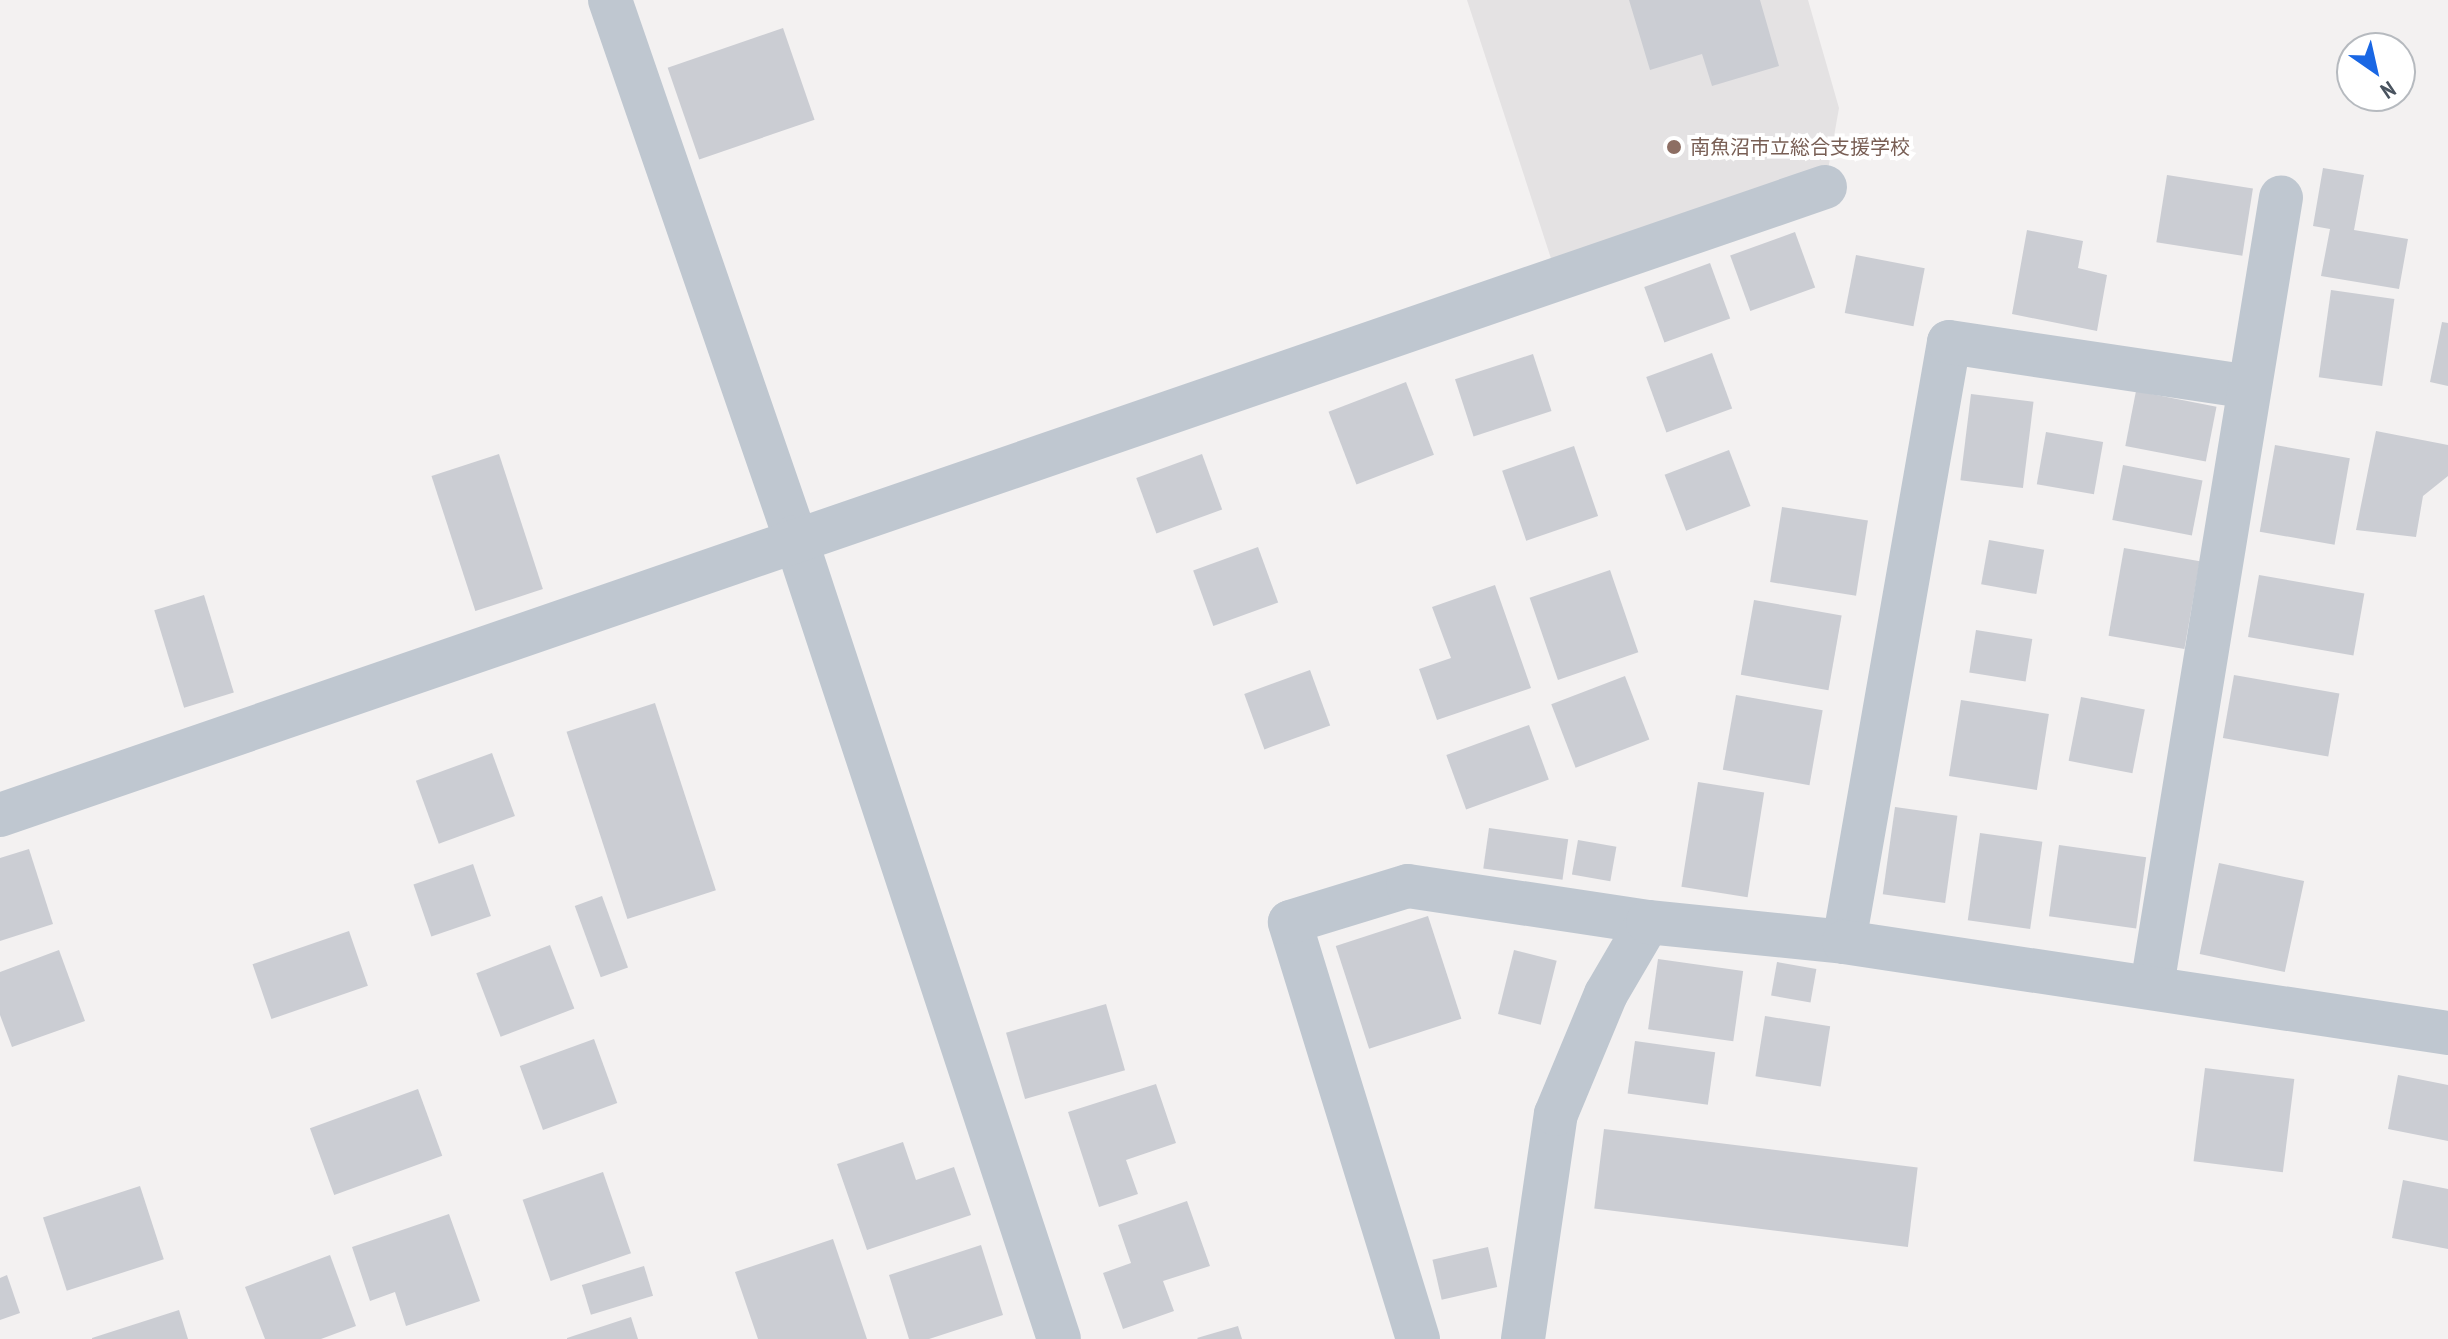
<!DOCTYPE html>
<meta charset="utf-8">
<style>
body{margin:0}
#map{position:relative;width:2448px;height:1339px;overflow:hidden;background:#f3f1f1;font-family:"PT Sans Narrow","Noto Sans JP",sans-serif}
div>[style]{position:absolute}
.education>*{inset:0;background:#e4e2e3}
.building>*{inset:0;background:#cbcdd3;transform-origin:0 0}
.minor>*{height:44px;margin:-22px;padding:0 22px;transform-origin:22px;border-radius:22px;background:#bfc7d0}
.dots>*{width:22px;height:22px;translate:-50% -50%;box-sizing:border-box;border:4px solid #fff;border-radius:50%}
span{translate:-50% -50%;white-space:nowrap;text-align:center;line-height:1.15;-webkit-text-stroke:8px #fff;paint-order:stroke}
.education-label{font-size:20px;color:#785e54}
.left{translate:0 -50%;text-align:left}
.north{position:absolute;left:2336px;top:32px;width:80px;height:80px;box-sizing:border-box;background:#fff;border:2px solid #b6babf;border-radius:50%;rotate:146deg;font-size:22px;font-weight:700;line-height:32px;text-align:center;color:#49535f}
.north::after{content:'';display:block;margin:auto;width:28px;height:36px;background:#1a67e4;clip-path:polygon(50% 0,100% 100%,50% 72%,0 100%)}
</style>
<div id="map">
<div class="education">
<i style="clip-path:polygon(1467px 0,1808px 0,1839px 108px,1825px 187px,1557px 277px)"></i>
</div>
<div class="building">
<i style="clip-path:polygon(1629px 0,1760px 0,1779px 66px,1712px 86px,1702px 54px,1650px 70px)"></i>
<i style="left:783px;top:28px;width:97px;height:122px;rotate:71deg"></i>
<i style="clip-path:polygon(2323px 168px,2364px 175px,2354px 230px,2408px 239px,2399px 289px,2321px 276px,2330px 229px,2313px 226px)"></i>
<i style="left:2167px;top:175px;width:87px;height:68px;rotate:9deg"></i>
<i style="clip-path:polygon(2027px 230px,2083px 241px,2078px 268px,2107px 275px,2097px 331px,2012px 314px)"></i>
<i style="left:1795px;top:232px;width:59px;height:69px;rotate:70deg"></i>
<i style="left:1856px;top:255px;width:70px;height:59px;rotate:11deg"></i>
<i style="left:1710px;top:263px;width:59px;height:70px;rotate:70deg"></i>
<i style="left:2331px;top:290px;width:64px;height:88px;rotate:8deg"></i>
<i style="clip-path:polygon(2442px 322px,2448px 323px,2448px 386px,2430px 382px)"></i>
<i style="left:1712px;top:353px;width:59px;height:70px;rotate:70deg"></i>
<i style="left:1533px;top:354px;width:60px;height:82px;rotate:72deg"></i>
<i style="left:1406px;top:382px;width:78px;height:83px;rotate:69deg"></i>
<i style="left:2136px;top:391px;width:82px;height:56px;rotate:11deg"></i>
<i style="left:1971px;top:394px;width:63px;height:87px;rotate:7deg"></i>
<i style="clip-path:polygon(2376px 431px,2448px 445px,2448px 476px,2423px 496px,2416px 537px,2356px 530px)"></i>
<i style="left:2046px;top:432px;width:58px;height:53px;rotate:10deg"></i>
<i style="left:2275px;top:445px;width:76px;height:88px;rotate:10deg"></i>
<i style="left:1574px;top:446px;width:74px;height:76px;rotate:71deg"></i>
<i style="left:1729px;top:450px;width:60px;height:69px;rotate:69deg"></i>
<i style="left:499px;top:454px;width:142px;height:71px;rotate:72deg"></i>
<i style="left:1202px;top:454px;width:59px;height:70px;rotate:70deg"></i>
<i style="left:2123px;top:465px;width:81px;height:56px;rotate:11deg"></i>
<i style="left:1782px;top:507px;width:87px;height:76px;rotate:9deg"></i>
<i style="left:1989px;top:540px;width:56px;height:45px;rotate:10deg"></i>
<i style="left:1258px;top:547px;width:59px;height:69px;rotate:70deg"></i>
<i style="left:2124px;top:548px;width:77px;height:89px;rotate:10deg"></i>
<i style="left:1610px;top:570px;width:87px;height:85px;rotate:71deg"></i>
<i style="left:2259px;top:575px;width:107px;height:63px;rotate:10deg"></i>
<i style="clip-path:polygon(1495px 585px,1531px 688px,1437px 720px,1419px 669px,1451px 658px,1432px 607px)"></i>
<i style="left:204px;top:595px;width:102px;height:52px;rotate:73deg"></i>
<i style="left:1754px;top:600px;width:89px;height:76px;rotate:10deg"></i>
<i style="left:1976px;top:630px;width:57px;height:43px;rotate:9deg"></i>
<i style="left:1310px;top:670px;width:59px;height:70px;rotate:70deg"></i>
<i style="left:2234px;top:675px;width:107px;height:64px;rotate:10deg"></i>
<i style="left:1625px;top:676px;width:68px;height:79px;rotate:69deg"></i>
<i style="left:1736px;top:695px;width:88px;height:76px;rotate:10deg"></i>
<i style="left:2081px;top:697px;width:65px;height:65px;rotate:11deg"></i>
<i style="left:1961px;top:700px;width:89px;height:77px;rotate:9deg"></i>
<i style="left:655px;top:703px;width:197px;height:93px;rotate:72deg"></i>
<i style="left:1529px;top:725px;width:58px;height:88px;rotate:70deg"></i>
<i style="left:492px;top:753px;width:67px;height:81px;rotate:70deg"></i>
<i style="left:1698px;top:782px;width:67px;height:106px;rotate:9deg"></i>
<i style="left:1895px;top:807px;width:63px;height:88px;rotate:8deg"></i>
<i style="left:1489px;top:828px;width:80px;height:41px;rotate:8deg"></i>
<i style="left:1980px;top:833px;width:63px;height:88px;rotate:8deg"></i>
<i style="left:1578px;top:840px;width:39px;height:35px;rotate:10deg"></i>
<i style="left:2059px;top:845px;width:88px;height:72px;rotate:8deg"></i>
<i style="clip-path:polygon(29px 849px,53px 924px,0 941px,0 858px)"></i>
<i style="left:2219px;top:863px;width:87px;height:93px;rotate:12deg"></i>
<i style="left:473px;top:864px;width:55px;height:63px;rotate:71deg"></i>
<i style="left:602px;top:896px;width:76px;height:29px;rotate:70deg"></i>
<i style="left:1428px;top:916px;width:108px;height:97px;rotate:72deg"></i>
<i style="left:349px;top:931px;width:58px;height:102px;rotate:71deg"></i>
<i style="left:550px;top:945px;width:68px;height:79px;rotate:69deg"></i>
<i style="clip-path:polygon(59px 950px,85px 1021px,12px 1047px,0 1015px,0 972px)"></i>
<i style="left:1514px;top:950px;width:44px;height:66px;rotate:14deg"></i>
<i style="left:1658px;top:959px;width:86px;height:71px;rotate:8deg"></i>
<i style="left:1777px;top:962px;width:40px;height:34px;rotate:10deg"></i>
<i style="left:1106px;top:1004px;width:69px;height:104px;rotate:74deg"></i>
<i style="left:1765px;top:1016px;width:66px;height:61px;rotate:9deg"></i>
<i style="left:594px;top:1039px;width:68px;height:79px;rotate:70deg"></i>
<i style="left:1635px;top:1041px;width:81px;height:53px;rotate:8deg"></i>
<i style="left:2205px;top:1068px;width:90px;height:94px;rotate:7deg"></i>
<i style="clip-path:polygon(2398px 1075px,2448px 1085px,2448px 1141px,2388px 1129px)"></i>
<i style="clip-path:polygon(1156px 1084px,1176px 1143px,1126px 1160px,1138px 1194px,1099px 1207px,1068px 1112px)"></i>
<i style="left:418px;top:1089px;width:71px;height:115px;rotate:70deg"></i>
<i style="left:1604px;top:1129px;width:316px;height:80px;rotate:7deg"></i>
<i style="clip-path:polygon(903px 1142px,916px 1180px,954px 1167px,971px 1215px,867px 1250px,837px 1164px)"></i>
<i style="left:603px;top:1172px;width:86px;height:85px;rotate:71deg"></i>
<i style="clip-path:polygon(2403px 1180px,2448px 1189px,2448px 1249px,2392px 1238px)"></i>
<i style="left:140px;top:1186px;width:77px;height:102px;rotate:72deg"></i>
<i style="clip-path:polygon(1187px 1201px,1210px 1266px,1163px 1281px,1174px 1311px,1123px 1329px,1103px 1273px,1131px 1263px,1118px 1225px)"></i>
<i style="clip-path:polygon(449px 1214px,480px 1301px,406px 1326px,395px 1292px,370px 1301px,352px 1247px)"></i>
<i style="clip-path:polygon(833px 1239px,867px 1339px,758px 1339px,735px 1272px)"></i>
<i style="clip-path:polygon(981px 1245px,1003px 1315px,929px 1339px,909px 1339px,889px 1275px)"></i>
<i style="left:1488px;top:1247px;width:41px;height:57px;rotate:77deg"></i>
<i style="clip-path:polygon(330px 1255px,356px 1326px,321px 1339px,265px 1339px,245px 1287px)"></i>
<i style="left:644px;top:1266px;width:31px;height:65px;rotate:73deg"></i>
<i style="clip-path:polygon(7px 1275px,20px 1313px,0 1320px,0 1278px)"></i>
<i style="clip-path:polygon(179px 1310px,188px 1339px,92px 1339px,92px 1338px)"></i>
<i style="clip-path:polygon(631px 1317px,638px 1339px,567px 1339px,567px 1338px)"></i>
<i style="clip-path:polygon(1238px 1326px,1242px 1339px,1198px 1339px,1197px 1338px)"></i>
</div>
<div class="minor">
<i style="left:610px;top:0;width:568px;rotate:70.99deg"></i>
<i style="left:795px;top:537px;width:844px;rotate:71.78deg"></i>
<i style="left:0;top:815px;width:1930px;rotate:-18.99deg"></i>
<i style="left:1844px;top:942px;width:609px;rotate:-80.07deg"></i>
<i style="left:1949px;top:342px;width:303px;rotate:8.5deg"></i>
<i style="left:2152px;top:986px;width:799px;rotate:-80.71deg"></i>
<i style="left:1418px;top:1339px;width:436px;rotate:-107.1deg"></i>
<i style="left:1290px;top:922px;width:123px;rotate:-17deg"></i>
<i style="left:1408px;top:886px;width:243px;rotate:8.5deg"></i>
<i style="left:1523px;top:1339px;width:227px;rotate:-81.7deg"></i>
<i style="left:1556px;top:1114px;width:130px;rotate:-67.4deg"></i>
<i style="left:1606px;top:994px;width:83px;rotate:-59.7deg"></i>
<i style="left:1648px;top:922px;width:197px;rotate:5.8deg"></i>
<i style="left:1844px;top:942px;width:611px;rotate:8.57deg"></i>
</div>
<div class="dots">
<i style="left:1674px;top:147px;background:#8d6e63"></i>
</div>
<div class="education-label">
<span class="left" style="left:1690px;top:147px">南魚沼市立総合支援学校</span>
</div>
<div class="north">N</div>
</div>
